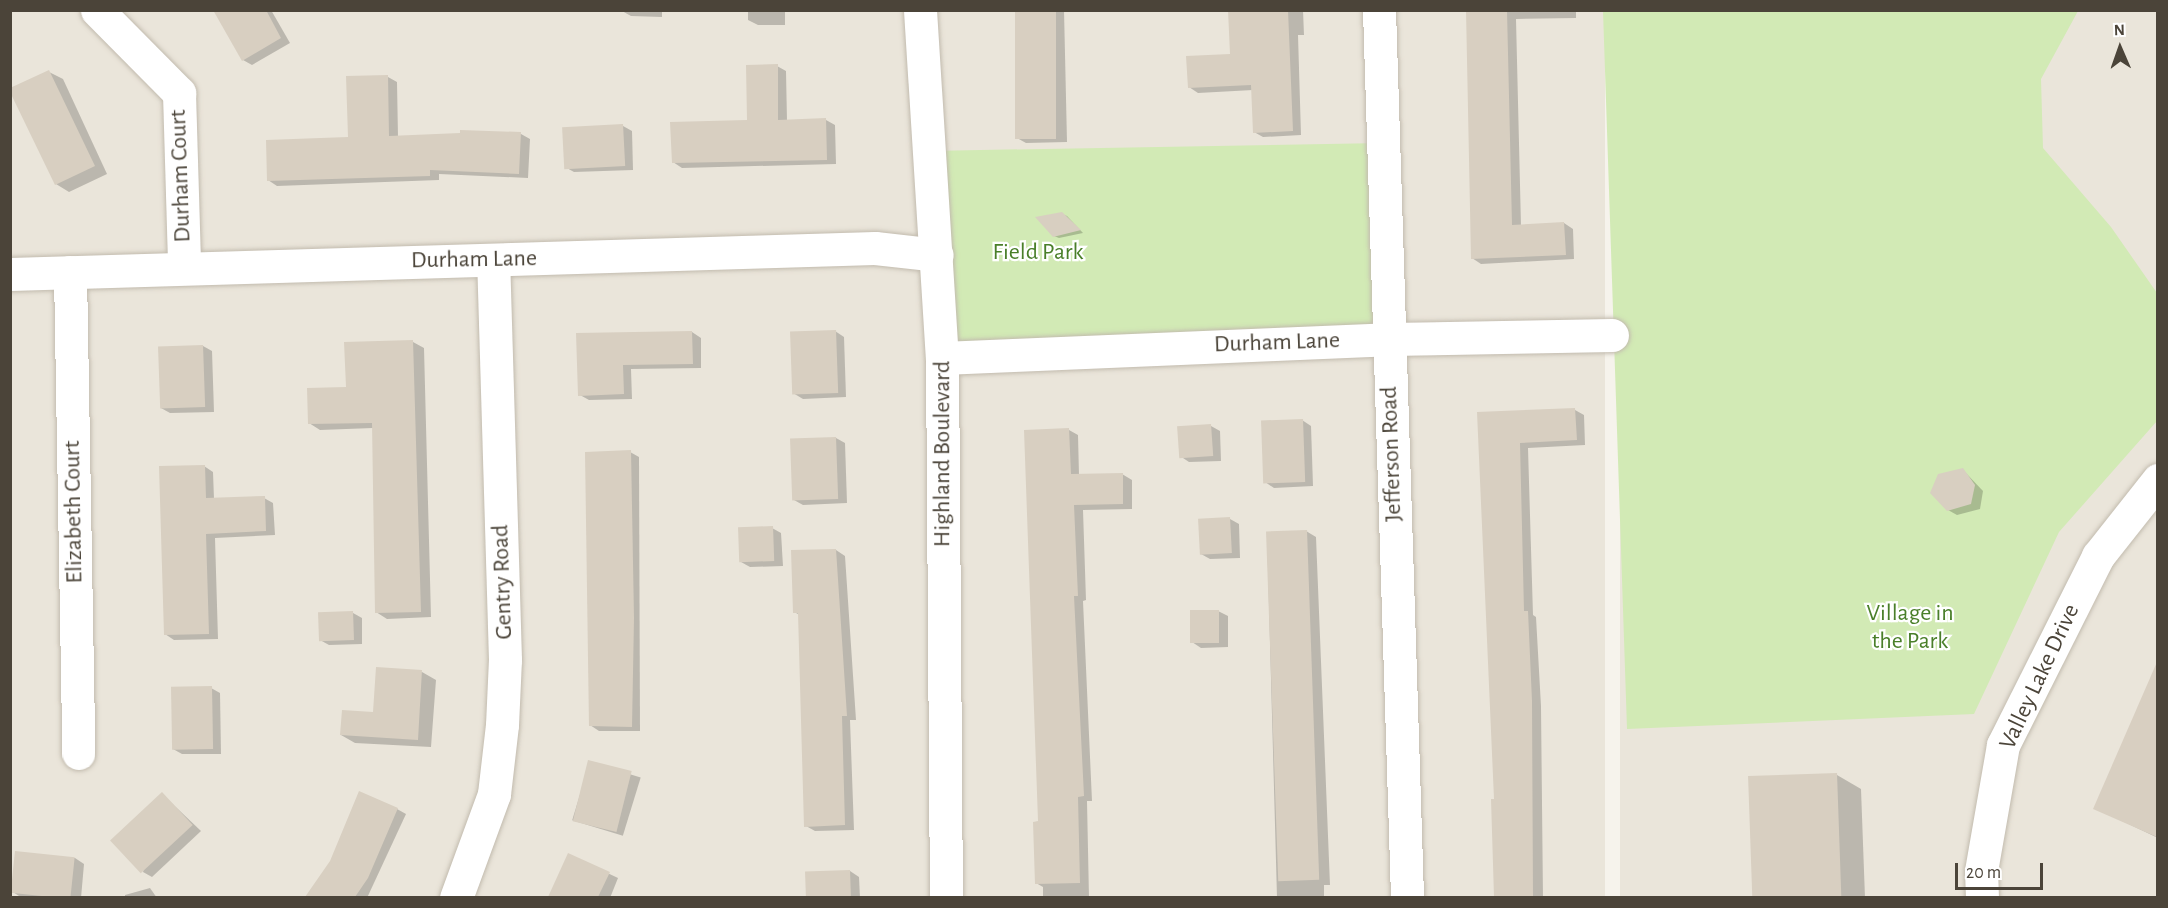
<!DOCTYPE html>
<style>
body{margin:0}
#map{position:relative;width:2168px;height:908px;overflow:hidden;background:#f6f3ec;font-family:"Alegreya Sans",sans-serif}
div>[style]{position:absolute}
.residential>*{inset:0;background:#eae5da;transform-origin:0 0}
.green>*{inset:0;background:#d2eab5;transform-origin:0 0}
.shadow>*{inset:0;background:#0003;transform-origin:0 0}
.building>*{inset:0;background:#d8cfc1;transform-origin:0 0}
.roads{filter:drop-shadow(0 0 2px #c2bbae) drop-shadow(0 0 2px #c2bbae)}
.minor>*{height:33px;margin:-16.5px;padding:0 16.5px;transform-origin:16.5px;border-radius:16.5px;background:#fff}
span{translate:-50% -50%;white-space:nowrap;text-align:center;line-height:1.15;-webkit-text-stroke:4.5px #fff;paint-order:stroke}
.street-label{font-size:24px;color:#4b4439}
.park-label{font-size:24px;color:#4a7f2a}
.frame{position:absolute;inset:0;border:12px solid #4b4439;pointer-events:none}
.north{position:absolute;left:2090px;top:18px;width:60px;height:60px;-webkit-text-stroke:4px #fff;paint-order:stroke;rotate:358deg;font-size:16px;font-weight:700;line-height:24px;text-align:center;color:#4b4439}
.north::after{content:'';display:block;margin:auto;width:21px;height:27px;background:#4b4439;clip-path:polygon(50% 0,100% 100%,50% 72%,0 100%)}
.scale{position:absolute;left:1955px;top:863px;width:88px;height:27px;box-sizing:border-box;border:3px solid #4b4439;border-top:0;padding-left:8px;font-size:18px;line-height:21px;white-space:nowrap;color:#4b4439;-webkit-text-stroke:4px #fff;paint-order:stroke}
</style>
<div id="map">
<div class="residential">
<i style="left:10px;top:11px;width:1595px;height:886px"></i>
<i style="left:1620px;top:11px;width:537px;height:887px"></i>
</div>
<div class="green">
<i style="clip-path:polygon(1603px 11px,2078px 11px,2041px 79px,2043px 148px,2111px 227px,2157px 293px,2157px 421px,2059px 532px,1974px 714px,1627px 729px)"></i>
<i style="left:1383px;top:143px;width:196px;height:453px;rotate:89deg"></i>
</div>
<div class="shadow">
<i style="clip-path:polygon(214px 10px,271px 10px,290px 43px,252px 65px,243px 60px)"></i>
<i style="clip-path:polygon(662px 10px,662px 17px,631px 16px,622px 11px)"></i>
<i style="clip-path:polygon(748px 10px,785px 10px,785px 25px,758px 25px,748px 20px)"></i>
<i style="clip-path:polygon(1016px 10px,1064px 10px,1067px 142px,1026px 143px,1017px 138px)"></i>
<i style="clip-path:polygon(1230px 10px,1303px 10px,1304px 35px,1298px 35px,1301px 135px,1263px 137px,1254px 132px,1253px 90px,1198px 93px,1189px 87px,1231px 55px)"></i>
<i style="clip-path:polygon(1468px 10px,1576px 10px,1576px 18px,1516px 19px,1521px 226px,1564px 223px,1573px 229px,1574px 259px,1481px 264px,1472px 258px)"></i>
<i style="clip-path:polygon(777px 66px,786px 71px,787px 121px,826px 120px,835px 125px,836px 164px,682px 168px,673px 162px,749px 121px)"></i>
<i style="clip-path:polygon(49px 72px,63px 79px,107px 174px,69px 192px,56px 184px)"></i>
<i style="clip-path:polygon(388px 77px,397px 82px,398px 137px,521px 134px,530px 139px,528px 178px,439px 174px,439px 180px,277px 186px,268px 180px,349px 138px)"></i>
<i style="clip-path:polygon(623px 126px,632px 131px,633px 170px,574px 172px,565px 167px)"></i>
<i style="clip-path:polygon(1062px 214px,1067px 216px,1083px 233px,1059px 238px,1054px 236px)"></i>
<i style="clip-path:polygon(835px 331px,844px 337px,846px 397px,803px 399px,793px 393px)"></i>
<i style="clip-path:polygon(692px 332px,701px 338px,701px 368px,631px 369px,632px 399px,589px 400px,580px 395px,578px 334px)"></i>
<i style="clip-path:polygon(413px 342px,424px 348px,431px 617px,387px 619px,376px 612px,373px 428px,320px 430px,309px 423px,348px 389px)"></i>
<i style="clip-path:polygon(203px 346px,212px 351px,214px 412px,170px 413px,161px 408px)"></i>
<i style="clip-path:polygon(1575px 410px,1584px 415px,1585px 445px,1528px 448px,1533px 615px,1536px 617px,1541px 706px,1543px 898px,1495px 898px,1492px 800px,1496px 800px,1479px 413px)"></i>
<i style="clip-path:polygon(1302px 420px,1311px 426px,1313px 486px,1274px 488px,1265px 482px)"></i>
<i style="clip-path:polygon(1211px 426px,1220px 431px,1221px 461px,1189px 462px,1180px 456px)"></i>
<i style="clip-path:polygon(1069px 430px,1078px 435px,1079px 475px,1122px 474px,1132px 480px,1132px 509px,1083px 510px,1086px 600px,1083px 601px,1092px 801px,1087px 801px,1089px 898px,1043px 898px,1043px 887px,1036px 883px)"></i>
<i style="clip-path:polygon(836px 438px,845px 443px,847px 503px,803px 505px,794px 500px)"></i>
<i style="clip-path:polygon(630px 452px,639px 457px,640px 731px,599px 731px,590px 725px)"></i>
<i style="clip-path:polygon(204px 466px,213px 472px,214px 499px,264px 498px,273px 503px,275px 535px,215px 538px,218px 639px,174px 640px,165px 634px)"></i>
<i style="clip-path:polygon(1963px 470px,1983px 491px,1980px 509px,1957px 515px,1948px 510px)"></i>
<i style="clip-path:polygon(1230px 519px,1239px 524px,1240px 558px,1210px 559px,1201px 554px)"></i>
<i style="clip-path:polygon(772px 528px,781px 533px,783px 566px,750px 567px,741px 562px)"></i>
<i style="clip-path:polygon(1306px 531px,1316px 537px,1330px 885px,1324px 885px,1324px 898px,1277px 898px,1267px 533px)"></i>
<i style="clip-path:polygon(836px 550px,845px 556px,856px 720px,850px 720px,854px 830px,815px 831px,806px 826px,800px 615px,794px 612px)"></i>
<i style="clip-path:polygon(1218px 611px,1228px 616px,1228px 647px,1201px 648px,1192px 642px)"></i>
<i style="clip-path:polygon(353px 613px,362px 618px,362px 644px,329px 645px,320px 640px)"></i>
<i style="clip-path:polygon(2158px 665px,2158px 838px,2095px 808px)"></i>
<i style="clip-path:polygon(377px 669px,422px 672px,436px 680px,431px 747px,355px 743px,341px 735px,374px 713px)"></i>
<i style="clip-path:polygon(211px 688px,220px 693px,221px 754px,182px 754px,173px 749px)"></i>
<i style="left:590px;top:762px;width:53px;height:61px;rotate:17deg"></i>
<i style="clip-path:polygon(1837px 775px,1861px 789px,1865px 898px,1754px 898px,1749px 778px)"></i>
<i style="clip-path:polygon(162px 794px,201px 831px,152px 877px,143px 872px)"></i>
<i style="clip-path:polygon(397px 809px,406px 814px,367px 898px,307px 898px,331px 862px)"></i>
<i style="clip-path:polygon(17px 853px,75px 858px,84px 864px,81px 898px,22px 898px,13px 892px)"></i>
<i style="clip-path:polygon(569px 855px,618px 878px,610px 898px,550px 898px)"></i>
<i style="clip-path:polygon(850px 871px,859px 877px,860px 898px,808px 898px,807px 873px)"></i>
<i style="clip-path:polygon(150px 888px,157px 898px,125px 898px,125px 895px)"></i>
</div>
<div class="building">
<i style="clip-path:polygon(213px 10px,266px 10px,281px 38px,242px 61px)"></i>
<i style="left:1015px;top:10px;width:41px;height:129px"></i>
<i style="clip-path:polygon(1228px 10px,1288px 10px,1293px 131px,1253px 133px,1251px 85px,1188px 88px,1186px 56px,1230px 54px)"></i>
<i style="clip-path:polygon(1466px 10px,1507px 10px,1512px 225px,1564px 222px,1566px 255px,1471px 259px)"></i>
<i style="clip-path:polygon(778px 64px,778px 120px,826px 118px,827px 160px,672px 163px,670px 122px,747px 120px,746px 65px)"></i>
<i style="clip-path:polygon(49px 70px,95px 166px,55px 185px,10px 92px,10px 88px)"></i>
<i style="clip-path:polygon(388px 75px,389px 136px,460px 133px,460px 130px,521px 132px,519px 174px,430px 170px,430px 176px,267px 181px,266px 140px,348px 137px,346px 76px)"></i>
<i style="left:623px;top:124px;width:42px;height:61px;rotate:87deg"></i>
<i style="clip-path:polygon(1062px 212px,1081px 230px,1053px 237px,1035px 217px)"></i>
<i style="left:836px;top:330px;width:63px;height:46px;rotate:88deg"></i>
<i style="clip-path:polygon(692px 331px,693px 364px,623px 365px,624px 394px,578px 396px,576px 333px)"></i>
<i style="clip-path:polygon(413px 340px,421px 612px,375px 613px,372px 423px,308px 424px,307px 388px,346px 387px,344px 342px)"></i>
<i style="left:203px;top:345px;width:62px;height:45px;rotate:88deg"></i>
<i style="clip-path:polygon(1575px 408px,1577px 440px,1520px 443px,1524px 611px,1528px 611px,1532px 701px,1533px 897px,1494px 897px,1491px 799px,1494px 799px,1477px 412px)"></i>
<i style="left:1303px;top:419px;width:63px;height:42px;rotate:88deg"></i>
<i style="left:1211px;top:424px;width:32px;height:34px;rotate:86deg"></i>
<i style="clip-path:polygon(1069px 428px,1071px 474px,1123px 473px,1123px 504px,1074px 505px,1078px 596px,1074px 596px,1084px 796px,1078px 797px,1080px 883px,1035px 884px,1033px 822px,1038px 821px,1024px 430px)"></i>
<i style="left:836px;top:437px;width:62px;height:46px;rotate:88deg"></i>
<i style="clip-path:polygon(631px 450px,634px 618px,632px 727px,589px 726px,585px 452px)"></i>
<i style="clip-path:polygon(205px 465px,206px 498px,265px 496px,266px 531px,206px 534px,209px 634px,164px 635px,159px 466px)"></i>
<i style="clip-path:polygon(1963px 468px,1975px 485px,1971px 504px,1947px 511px,1930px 493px,1938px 474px)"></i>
<i style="left:1230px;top:517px;width:36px;height:32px;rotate:87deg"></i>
<i style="left:773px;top:526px;width:35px;height:35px;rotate:88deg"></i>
<i style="left:1307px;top:530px;width:350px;height:41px;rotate:88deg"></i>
<i style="clip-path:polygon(836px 549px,847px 716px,842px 716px,845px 825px,804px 827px,798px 613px,793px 613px,791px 550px)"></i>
<i style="left:1190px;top:610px;width:29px;height:33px"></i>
<i style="left:353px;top:611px;width:29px;height:35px;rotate:88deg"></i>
<i style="clip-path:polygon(2157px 662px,2157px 837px,2093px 809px)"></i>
<i style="clip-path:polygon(376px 667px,422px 670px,418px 740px,340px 735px,342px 710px,373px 712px)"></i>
<i style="left:212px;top:686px;width:63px;height:41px;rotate:89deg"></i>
<i style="left:588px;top:760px;width:45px;height:63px;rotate:14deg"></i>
<i style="left:1837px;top:773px;width:124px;height:89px;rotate:88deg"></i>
<i style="clip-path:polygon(359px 791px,398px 808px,368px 878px,355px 897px,305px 897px,330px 861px)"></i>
<i style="left:162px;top:792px;width:45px;height:71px;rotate:47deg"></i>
<i style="left:15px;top:851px;width:60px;height:42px;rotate:6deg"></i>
<i style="clip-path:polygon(568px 853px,610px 872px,598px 897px,548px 897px)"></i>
<i style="left:850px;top:870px;width:27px;height:45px;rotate:88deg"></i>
</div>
<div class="roads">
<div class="minor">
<i style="left:97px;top:10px;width:117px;rotate:45.3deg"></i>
<i style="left:179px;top:93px;width:173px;rotate:88.3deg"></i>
<i style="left:920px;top:10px;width:349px;rotate:86.4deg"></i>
<i style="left:942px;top:358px;width:540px;rotate:89.58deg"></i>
<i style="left:1379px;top:10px;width:888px;rotate:88.19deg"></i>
<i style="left:70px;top:272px;width:481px;rotate:89deg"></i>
<i style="left:10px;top:274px;width:865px;rotate:-1.72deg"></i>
<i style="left:875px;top:248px;width:62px;rotate:6.4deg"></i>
<i style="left:942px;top:358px;width:446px;rotate:-2.4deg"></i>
<i style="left:1388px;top:339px;width:224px;rotate:-1deg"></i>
<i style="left:456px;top:898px;width:111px;rotate:-69.9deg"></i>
<i style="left:494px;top:794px;width:69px;rotate:-83.4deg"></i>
<i style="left:502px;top:725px;width:65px;rotate:-87.4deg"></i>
<i style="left:505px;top:660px;width:400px;rotate:-91.7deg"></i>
<i style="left:1982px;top:898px;width:27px;rotate:-92deg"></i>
<i style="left:1981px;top:871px;width:128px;rotate:-80.1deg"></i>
<i style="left:2003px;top:745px;width:212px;rotate:-63.3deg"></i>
<i style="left:2098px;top:556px;width:97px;rotate:-51.7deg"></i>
</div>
</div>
<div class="street-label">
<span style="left:181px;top:176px;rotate:-92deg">Durham Court</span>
<span style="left:474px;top:260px;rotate:-1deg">Durham Lane</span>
<span style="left:1277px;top:343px;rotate:-2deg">Durham Lane</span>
<span style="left:943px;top:454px;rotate:-90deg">Highland Boulevard</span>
<span style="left:1392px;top:454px;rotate:-92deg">Jefferson Road</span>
<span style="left:74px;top:512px;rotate:-91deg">Elizabeth Court</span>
<span style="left:503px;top:582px;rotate:-92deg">Gentry Road</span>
<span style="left:2040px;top:677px;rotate:-65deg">Valley Lake Drive</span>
</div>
<div class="park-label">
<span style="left:1038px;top:253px">Field Park</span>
<span style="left:1910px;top:628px">Village in<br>the Park</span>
</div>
<div class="frame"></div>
<div class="north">N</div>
<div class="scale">20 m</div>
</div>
